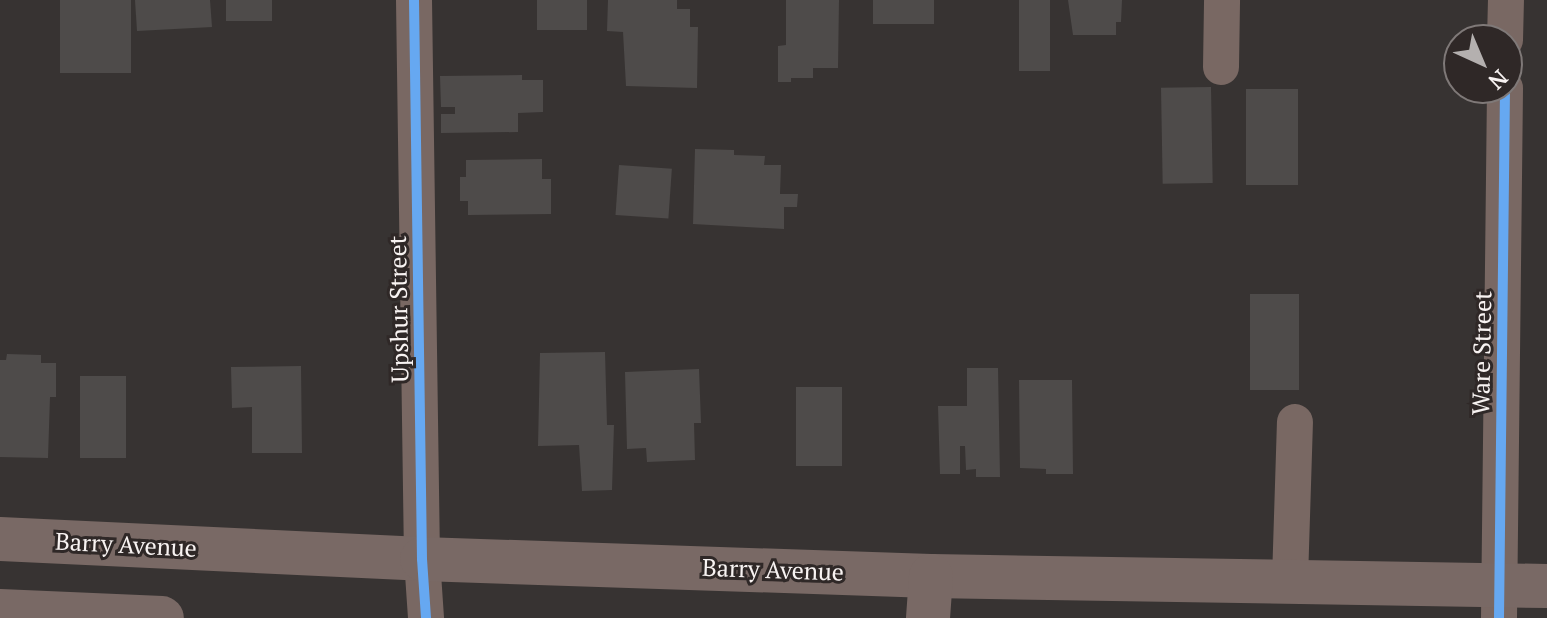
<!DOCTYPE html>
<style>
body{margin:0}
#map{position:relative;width:1547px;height:618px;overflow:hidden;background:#373332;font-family:"PT Serif",serif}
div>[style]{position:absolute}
.building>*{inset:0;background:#4e4b4a;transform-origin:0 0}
.minor>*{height:36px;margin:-18px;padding:0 18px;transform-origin:18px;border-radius:18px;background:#796863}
.major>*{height:44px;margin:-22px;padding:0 22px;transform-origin:22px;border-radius:22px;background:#796965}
.cycleway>*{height:10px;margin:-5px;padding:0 5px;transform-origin:5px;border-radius:5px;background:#66a8f1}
span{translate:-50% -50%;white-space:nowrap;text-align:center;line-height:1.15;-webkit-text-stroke:6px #2f2827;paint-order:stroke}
.street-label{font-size:24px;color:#f8f3f2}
.north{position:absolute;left:1443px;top:24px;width:80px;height:80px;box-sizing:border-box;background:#2f2827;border:2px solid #7f7978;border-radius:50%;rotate:136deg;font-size:22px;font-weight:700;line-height:32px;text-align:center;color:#f8f3f2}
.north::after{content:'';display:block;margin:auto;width:28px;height:36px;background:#b4b0af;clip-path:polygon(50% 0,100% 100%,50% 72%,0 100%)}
</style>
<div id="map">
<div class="building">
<i style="left:60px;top:0;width:71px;height:73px"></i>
<i style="clip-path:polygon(135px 0,210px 0,212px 27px,137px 31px)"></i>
<i style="left:226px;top:0;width:46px;height:21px"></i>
<i style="left:537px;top:0;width:50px;height:30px"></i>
<i style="clip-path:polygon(608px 0,677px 0,677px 9px,690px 9px,690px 27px,698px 27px,697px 88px,626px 86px,623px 32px,607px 31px)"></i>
<i style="clip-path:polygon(786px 0,839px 0,838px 68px,813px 68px,813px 78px,791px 78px,791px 82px,778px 82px,778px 46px,786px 45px)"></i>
<i style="left:873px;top:0;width:61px;height:24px"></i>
<i style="left:1019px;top:0;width:31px;height:71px"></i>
<i style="clip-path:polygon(1068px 0,1122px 0,1121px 22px,1116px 22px,1116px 35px,1073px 35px)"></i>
<i style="clip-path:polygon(522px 75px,522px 80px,543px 80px,543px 112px,518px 113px,518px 132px,441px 133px,441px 114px,455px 114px,455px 107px,441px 107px,440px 76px)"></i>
<i style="left:1211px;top:87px;width:96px;height:50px;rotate:89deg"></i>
<i style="left:1246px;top:89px;width:52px;height:96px"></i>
<i style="clip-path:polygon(695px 149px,734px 150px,734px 155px,765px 156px,764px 165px,781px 165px,780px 194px,798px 194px,797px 207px,784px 207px,784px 229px,693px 224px)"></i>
<i style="clip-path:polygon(542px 159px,542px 179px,551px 179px,551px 214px,468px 215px,468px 201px,460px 201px,460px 177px,466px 177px,466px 160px)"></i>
<i style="left:619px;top:165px;width:53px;height:50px;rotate:4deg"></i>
<i style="left:1250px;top:294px;width:49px;height:96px"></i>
<i style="clip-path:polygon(605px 352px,607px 425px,614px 425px,612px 490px,582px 491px,579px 445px,538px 446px,540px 353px)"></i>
<i style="clip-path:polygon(7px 354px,41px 355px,41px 363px,56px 363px,56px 397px,50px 397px,48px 458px,0 457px,0 360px,6px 360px)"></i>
<i style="clip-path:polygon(301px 366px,302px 453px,252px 453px,252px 407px,232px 408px,231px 367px)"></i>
<i style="clip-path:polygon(967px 368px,998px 368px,1000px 477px,976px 477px,976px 469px,966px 470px,965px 446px,960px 446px,960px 474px,940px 474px,938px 406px,967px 406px)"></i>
<i style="clip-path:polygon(699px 369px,701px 423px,694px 423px,695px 460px,647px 462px,646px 448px,627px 449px,625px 372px)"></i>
<i style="left:80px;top:376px;width:46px;height:82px"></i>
<i style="clip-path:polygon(1019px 380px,1072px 380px,1073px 474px,1046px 474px,1046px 469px,1020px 468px)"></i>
<i style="left:796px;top:387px;width:46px;height:79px"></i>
</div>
<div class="minor">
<i style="left:414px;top:0;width:559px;rotate:89.18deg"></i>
<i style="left:422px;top:559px;width:59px;rotate:86.1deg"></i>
<i style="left:1505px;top:40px;width:40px;rotate:-88.6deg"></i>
<i style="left:1221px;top:67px;width:67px;rotate:-89.1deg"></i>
<i style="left:1290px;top:580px;width:158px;rotate:-88.2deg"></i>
<i style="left:1499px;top:618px;width:530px;rotate:-89.35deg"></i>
</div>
<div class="major">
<i style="left:0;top:539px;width:422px;rotate:2.7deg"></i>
<i style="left:422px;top:559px;width:509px;rotate:1.91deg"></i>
<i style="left:931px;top:576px;width:616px;rotate:0.93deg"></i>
<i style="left:0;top:611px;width:162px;rotate:2.5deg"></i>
<i style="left:928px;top:618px;width:42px;rotate:-85.9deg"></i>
</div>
<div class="cycleway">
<i style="left:414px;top:0;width:559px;rotate:89.18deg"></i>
<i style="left:422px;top:559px;width:59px;rotate:86.1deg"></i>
<i style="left:1499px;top:618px;width:530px;rotate:-89.35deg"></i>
</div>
<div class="street-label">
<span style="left:399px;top:309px;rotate:-91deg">Upshur Street</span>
<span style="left:1482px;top:353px;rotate:-89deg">Ware Street</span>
<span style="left:126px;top:545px;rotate:3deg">Barry Avenue</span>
<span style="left:773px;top:570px;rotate:2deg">Barry Avenue</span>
</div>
<div class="north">N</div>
</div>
